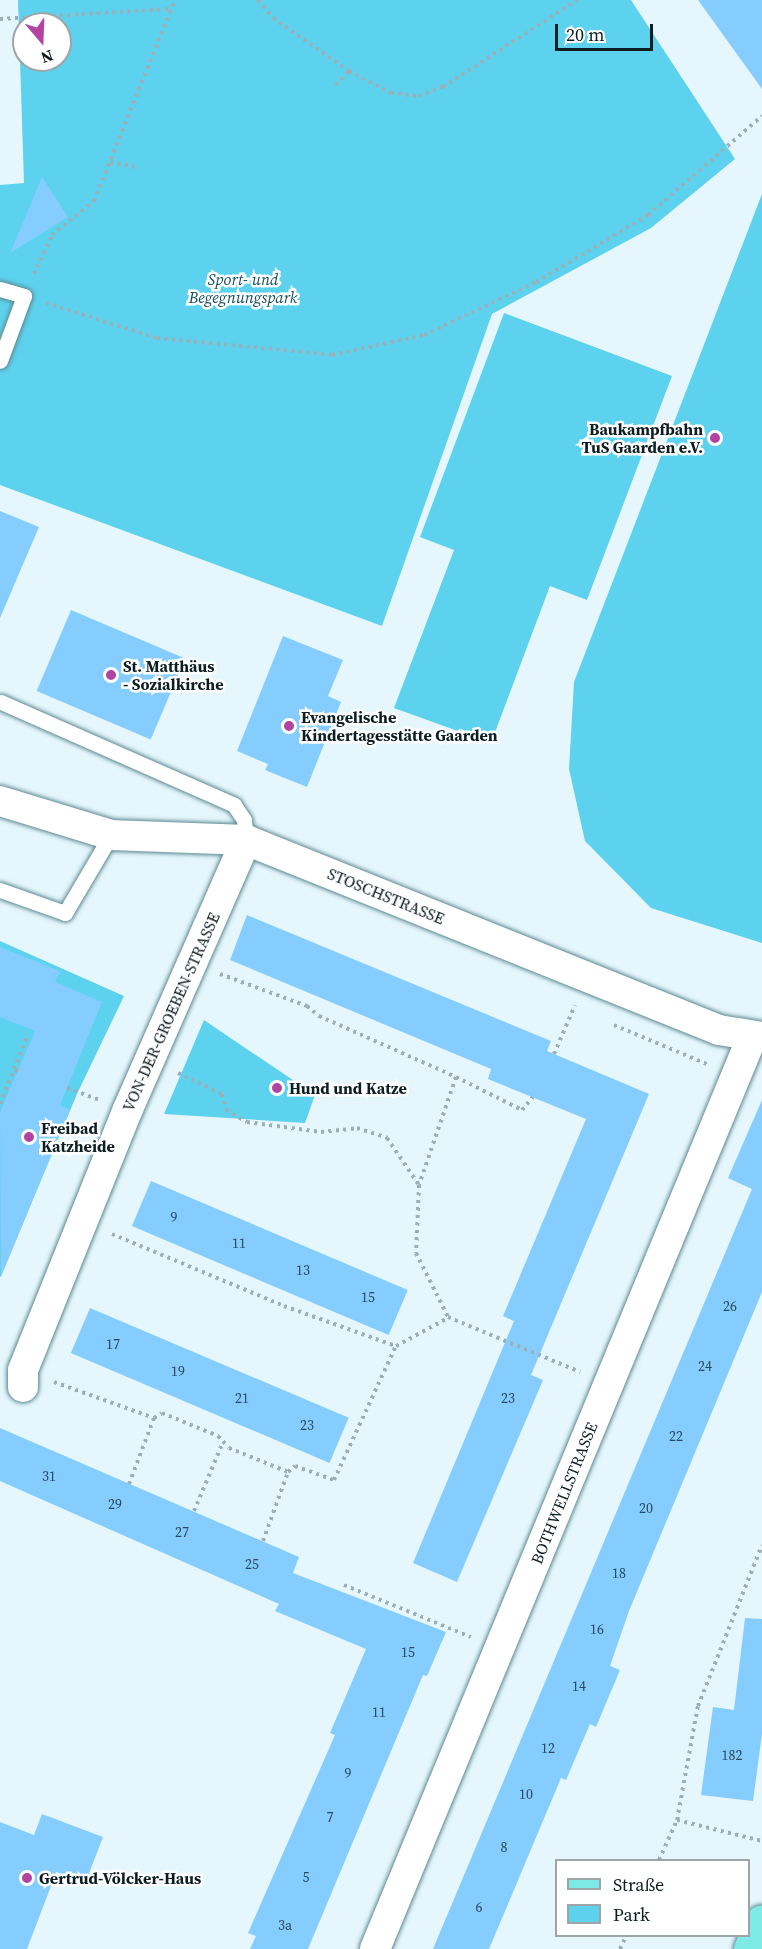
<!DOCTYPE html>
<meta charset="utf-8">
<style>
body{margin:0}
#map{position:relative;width:762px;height:1949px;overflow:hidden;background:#e5f7fc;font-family:"Source Serif 4",serif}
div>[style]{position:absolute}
.green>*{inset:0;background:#5dd2ee}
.building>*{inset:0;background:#85cdff;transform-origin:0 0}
.path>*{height:4px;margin-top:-2px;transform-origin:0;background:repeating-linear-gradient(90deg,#9dafb4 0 3px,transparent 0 7.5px)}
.roads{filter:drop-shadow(0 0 2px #5e8994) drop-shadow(0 0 2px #5e8994)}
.service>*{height:15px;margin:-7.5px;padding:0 7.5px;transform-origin:7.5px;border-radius:7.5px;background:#fff}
.minor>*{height:30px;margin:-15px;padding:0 15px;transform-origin:15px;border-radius:15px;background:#fff}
.primary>*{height:33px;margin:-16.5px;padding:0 16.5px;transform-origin:16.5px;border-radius:16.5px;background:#7deae8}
.dots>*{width:16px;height:16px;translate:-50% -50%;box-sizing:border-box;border:3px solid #fff;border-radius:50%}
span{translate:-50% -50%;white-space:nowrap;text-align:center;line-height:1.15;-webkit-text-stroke:5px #fff;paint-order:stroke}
.number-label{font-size:14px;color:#2a4a59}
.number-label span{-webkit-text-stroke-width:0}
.park-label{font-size:16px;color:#134f5c;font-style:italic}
.poi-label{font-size:16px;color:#0c1e22;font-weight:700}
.right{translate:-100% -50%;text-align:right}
.left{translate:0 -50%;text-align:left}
.street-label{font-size:16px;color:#0c1e22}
.legend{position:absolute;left:555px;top:1859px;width:195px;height:78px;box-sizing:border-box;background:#fff;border:2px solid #9ea5a7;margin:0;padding:8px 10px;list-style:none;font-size:18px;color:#0c1e22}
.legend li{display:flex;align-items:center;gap:12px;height:30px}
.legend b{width:30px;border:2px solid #9ea5a7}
.north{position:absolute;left:12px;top:12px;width:60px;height:60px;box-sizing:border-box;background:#fff;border:2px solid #9ea5a7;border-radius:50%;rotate:161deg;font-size:16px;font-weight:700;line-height:24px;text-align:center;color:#0c1e22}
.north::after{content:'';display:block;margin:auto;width:21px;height:27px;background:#b343a0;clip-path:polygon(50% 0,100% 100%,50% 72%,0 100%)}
.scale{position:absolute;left:555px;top:24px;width:98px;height:27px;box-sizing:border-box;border:3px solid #0c1e22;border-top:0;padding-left:8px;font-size:18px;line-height:21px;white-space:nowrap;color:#0c1e22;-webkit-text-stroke:4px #fff;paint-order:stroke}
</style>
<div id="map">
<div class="green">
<i style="clip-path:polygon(evenodd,18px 0,631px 0,735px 159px,651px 228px,492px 314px,382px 626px,0 485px,0 185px,24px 183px,18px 0,24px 24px,60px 24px,60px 60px,24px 60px,24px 24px)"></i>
<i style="clip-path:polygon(762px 194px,762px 943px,651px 908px,585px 841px,569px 769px,574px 682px)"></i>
<i style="clip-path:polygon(504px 313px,672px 376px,587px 600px,550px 586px,491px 743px,394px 708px,454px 550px,420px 537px)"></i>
<i style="clip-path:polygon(0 941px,124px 996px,77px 1094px,0 1278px)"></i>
<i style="clip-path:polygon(204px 1020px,315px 1095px,305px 1123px,164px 1114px)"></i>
</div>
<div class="building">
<i style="clip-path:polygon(698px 0,762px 0,762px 89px)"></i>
<i style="clip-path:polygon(42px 177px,68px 217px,10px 253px,30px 206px)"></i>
<i style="clip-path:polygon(0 511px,39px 527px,0 618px)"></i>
<i style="left:71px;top:610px;width:124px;height:88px;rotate:23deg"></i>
<i style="clip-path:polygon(283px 636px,343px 660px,328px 696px,341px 702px,307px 787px,265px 770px,268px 764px,237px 751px)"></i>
<i style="clip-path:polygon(247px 915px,551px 1041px,547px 1051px,649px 1094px,531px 1375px,543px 1380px,457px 1582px,413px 1563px,514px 1321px,503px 1316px,586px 1119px,488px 1079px,491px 1069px,230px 960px)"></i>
<i style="clip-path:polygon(0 947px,60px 971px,55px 982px,102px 1002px,60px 1105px,70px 1110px,1px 1277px,0 1112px,35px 1031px,0 1017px)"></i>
<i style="clip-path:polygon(762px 1100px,762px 1292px,629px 1611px,610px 1666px,620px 1670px,596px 1727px,590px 1724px,566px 1780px,561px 1778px,489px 1949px,433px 1949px,752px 1189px,728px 1178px)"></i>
<i style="left:151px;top:1181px;width:279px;height:49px;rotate:23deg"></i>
<i style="left:90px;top:1308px;width:281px;height:49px;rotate:23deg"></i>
<i style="clip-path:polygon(0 1428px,299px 1557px,293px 1573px,446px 1632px,427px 1676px,423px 1675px,308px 1949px,250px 1949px,256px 1936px,248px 1933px,335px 1735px,330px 1733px,366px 1649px,275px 1611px,279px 1604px,0 1481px)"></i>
<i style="clip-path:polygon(745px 1618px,762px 1619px,762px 1734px,753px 1801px,701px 1795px,713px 1707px,734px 1710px)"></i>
<i style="clip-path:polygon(42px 1814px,103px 1837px,85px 1884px,56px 1873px,27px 1949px,0 1949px,0 1822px,34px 1835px)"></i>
</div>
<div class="path">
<i style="left:258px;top:0;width:23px;rotate:50deg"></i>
<i style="left:273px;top:18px;width:93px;rotate:34.9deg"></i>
<i style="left:349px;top:71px;width:47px;rotate:27.6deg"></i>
<i style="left:391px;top:93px;width:28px;rotate:6deg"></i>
<i style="left:419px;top:96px;width:26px;rotate:-21deg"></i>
<i style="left:443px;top:87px;width:160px;rotate:-33deg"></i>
<i style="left:0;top:19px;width:170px;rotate:-3.4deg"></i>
<i style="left:336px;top:85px;width:19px;rotate:-47deg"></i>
<i style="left:110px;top:162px;width:26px;rotate:11deg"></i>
<i style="left:34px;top:274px;width:43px;rotate:-65.2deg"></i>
<i style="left:52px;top:235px;width:54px;rotate:-39deg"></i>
<i style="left:94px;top:201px;width:217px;rotate:-68.1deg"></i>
<i style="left:46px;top:303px;width:116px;rotate:17.5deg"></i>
<i style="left:157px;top:338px;width:176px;rotate:5.5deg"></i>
<i style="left:332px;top:355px;width:94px;rotate:-12.3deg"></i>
<i style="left:424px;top:335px;width:124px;rotate:-25.3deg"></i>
<i style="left:536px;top:282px;width:131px;rotate:-30.9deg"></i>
<i style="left:648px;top:215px;width:151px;rotate:-41deg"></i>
<i style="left:220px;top:974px;width:93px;rotate:20.2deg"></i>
<i style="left:307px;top:1006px;width:16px;rotate:40deg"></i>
<i style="left:319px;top:1016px;width:150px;rotate:24deg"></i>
<i style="left:456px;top:1077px;width:114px;rotate:108.9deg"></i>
<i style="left:419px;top:1185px;width:68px;rotate:92.5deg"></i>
<i style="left:416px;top:1253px;width:72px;rotate:63.4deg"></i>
<i style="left:448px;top:1317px;width:143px;rotate:22.6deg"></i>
<i style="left:614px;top:1025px;width:101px;rotate:22.8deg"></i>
<i style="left:554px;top:1054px;width:53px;rotate:-66.8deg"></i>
<i style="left:18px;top:1071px;width:4px;rotate:-153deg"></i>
<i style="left:14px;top:1069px;width:35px;rotate:-68deg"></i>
<i style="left:178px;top:1073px;width:49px;rotate:25.5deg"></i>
<i style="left:222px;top:1094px;width:16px;rotate:76deg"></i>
<i style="left:226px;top:1110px;width:24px;rotate:30deg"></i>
<i style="left:247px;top:1122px;width:75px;rotate:7.7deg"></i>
<i style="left:321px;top:1132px;width:36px;rotate:-6deg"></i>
<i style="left:357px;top:1128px;width:32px;rotate:18deg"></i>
<i style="left:387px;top:1138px;width:57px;rotate:55.8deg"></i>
<i style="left:456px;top:1077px;width:74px;rotate:26.6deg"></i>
<i style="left:522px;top:1110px;width:17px;rotate:-50deg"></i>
<i style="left:67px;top:1088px;width:33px;rotate:20deg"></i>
<i style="left:0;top:1104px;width:38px;rotate:-68deg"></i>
<i style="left:112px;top:1234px;width:186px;rotate:22.7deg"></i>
<i style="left:284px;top:1306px;width:119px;rotate:19.7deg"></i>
<i style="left:54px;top:1382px;width:106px;rotate:19.8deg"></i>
<i style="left:154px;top:1418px;width:9px;rotate:-32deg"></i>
<i style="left:162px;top:1413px;width:61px;rotate:22.3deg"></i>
<i style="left:218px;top:1436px;width:16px;rotate:47deg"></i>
<i style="left:229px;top:1448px;width:64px;rotate:22.1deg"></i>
<i style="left:288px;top:1472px;width:9px;rotate:-41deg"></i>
<i style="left:295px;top:1466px;width:41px;rotate:19.7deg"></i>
<i style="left:334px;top:1480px;width:148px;rotate:-65.2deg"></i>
<i style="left:396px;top:1346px;width:59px;rotate:-28.3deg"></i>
<i style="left:129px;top:1484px;width:71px;rotate:-69.3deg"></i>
<i style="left:194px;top:1511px;width:75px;rotate:-67.2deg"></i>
<i style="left:263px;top:1541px;width:73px;rotate:-70.1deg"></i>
<i style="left:344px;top:1585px;width:137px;rotate:22.3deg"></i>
<i style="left:677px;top:1820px;width:88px;rotate:13.9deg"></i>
<i style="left:659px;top:1860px;width:44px;rotate:-65.8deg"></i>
<i style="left:677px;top:1820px;width:116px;rotate:-79.6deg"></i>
<i style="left:698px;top:1706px;width:173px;rotate:-68.3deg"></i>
<i style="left:620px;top:1949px;width:14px;rotate:-65deg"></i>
</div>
<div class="roads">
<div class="service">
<i style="left:0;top:289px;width:25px;rotate:16deg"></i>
<i style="left:24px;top:296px;width:69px;rotate:110.3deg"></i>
<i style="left:1px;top:702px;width:255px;rotate:23.8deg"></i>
<i style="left:234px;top:805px;width:18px;rotate:56deg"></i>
<i style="left:244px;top:820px;width:20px;rotate:84deg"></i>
<i style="left:0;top:890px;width:69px;rotate:19.5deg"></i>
<i style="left:65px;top:913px;width:91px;rotate:-59.5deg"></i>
</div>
<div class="minor">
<i style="left:0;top:801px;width:116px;rotate:17deg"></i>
<i style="left:111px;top:835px;width:135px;rotate:2.1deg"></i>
<i style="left:246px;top:840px;width:510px;rotate:21.88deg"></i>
<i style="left:719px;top:1030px;width:44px;rotate:9.2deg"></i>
<i style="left:23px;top:1387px;width:17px;rotate:-90deg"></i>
<i style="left:23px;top:1370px;width:281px;rotate:-68.1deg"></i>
<i style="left:128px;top:1109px;width:294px;rotate:-66.3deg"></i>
<i style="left:375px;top:1949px;width:987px;rotate:-67.54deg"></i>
</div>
<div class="primary">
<i style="left:750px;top:1949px;width:30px;rotate:-67deg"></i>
</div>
</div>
<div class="dots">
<i style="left:715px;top:438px;background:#b343a0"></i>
<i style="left:111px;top:675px;background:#b343a0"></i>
<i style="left:289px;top:726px;background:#b343a0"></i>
<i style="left:277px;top:1088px;background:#b343a0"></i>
<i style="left:29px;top:1137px;background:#b343a0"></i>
<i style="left:27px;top:1878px;background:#b343a0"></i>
</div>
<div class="number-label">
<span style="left:174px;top:1217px">9</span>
<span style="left:239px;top:1243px">11</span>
<span style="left:303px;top:1270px">13</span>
<span style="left:368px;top:1297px">15</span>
<span style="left:730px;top:1306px">26</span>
<span style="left:113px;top:1344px">17</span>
<span style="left:705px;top:1366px">24</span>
<span style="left:178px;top:1371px">19</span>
<span style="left:242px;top:1398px">21</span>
<span style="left:508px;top:1398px">23</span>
<span style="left:307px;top:1425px">23</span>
<span style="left:676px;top:1436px">22</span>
<span style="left:49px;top:1476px">31</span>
<span style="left:115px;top:1504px">29</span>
<span style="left:646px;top:1508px">20</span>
<span style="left:182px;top:1532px">27</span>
<span style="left:252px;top:1564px">25</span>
<span style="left:619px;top:1573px">18</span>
<span style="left:597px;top:1629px">16</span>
<span style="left:408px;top:1652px">15</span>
<span style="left:579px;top:1686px">14</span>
<span style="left:379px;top:1712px">11</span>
<span style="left:548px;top:1748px">12</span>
<span style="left:732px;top:1755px">182</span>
<span style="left:348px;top:1773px">9</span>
<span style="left:526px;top:1794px">10</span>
<span style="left:330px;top:1817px">7</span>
<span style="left:504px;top:1847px">8</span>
<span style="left:306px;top:1877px">5</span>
<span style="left:479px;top:1907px">6</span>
<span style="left:285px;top:1925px">3a</span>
</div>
<div class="park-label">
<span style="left:243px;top:288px">Sport- und<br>Begegnungspark</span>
</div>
<div class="poi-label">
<span class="right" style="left:703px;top:438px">Baukampfbahn<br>TuS Gaarden e.V.</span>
<span class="left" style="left:123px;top:675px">St. Matthäus<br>- Sozialkirche</span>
<span class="left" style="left:301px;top:726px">Evangelische<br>Kindertagesstätte Gaarden</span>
<span class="left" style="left:289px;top:1088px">Hund und Katze</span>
<span class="left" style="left:41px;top:1137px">Freibad<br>Katzheide</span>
<span class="left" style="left:39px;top:1878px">Gertrud-Völcker-Haus</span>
</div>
<div class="street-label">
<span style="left:386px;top:896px;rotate:22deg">STOSCHSTRASSE</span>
<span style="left:171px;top:1012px;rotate:-66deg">VON-DER-GROEBEN-STRASSE</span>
<span style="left:564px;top:1493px;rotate:-68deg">BOTHWELLSTRASSE</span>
</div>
<ul class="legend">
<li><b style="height:8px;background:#7deae8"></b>Straße</li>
<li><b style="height:16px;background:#5dd2ee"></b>Park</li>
</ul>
<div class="north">N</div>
<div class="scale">20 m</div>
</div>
